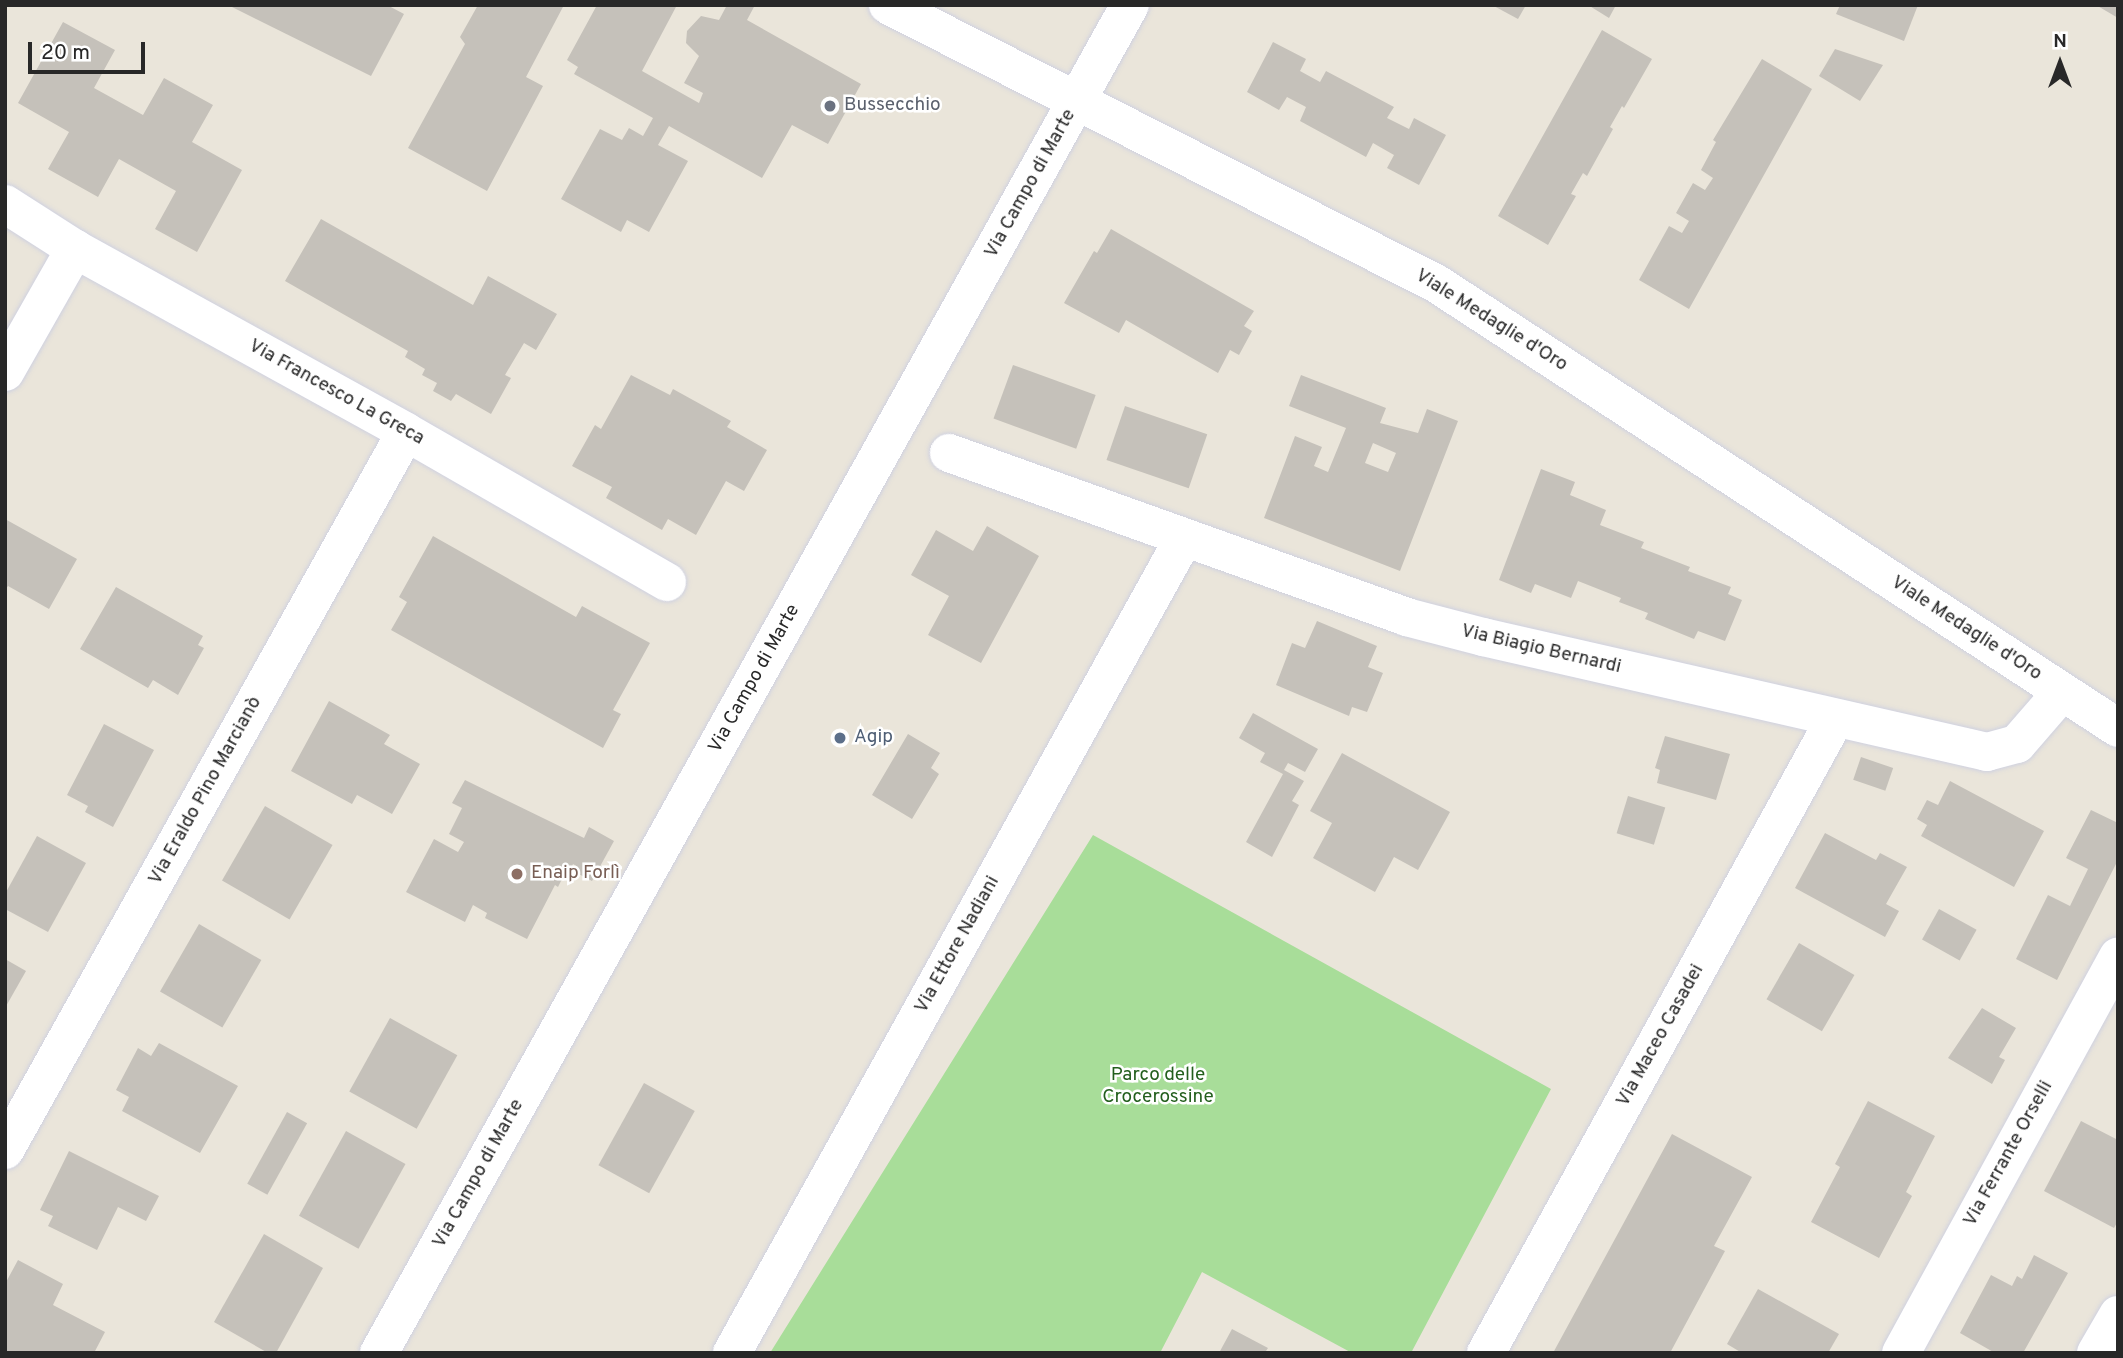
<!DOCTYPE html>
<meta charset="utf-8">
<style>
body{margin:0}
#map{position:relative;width:2123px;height:1358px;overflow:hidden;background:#eae5da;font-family:Overpass,sans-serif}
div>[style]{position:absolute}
.green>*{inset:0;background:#a8dd99}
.building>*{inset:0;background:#c5c1ba;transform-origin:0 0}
.roads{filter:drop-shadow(0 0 2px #cfd1e0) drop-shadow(0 0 2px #cfd1e0)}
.minor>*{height:38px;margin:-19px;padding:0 19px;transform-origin:19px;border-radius:19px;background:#fff}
.tertiary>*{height:38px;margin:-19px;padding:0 19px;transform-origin:19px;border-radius:19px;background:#fff}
.secondary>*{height:38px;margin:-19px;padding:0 19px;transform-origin:19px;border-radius:19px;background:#fff}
.dots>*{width:19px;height:19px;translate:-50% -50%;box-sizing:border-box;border:4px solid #fff;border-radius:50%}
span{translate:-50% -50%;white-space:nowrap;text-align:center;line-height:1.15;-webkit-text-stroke:5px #fff;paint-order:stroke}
.worship-label{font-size:19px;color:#5b616d}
.left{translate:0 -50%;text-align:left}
.street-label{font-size:19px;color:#282828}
.service-label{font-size:19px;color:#4e5e75}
.education-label{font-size:19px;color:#785e54}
.park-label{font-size:19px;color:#235f1d}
.frame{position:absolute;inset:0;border:7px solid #282828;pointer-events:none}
.north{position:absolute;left:2025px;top:28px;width:70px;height:70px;-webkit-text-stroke:5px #fff;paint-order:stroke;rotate:0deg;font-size:19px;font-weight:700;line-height:28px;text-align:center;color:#282828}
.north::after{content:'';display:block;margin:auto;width:24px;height:32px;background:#282828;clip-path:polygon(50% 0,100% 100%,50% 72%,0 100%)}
.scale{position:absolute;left:28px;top:42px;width:117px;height:32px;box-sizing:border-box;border:4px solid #282828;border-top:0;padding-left:9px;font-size:21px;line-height:24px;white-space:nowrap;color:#282828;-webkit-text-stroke:5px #fff;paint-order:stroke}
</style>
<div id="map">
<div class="green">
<i style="clip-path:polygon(1093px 835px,1551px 1089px,1411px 1353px,1352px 1353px,1202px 1272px,1160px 1353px,770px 1353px)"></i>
</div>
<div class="building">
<i style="clip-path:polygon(228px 5px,387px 5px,404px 14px,371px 76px)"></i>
<i style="clip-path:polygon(478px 5px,564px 5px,526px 77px,543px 86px,487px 191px,408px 148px,465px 44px,460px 37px)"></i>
<i style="clip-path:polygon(597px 5px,677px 5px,642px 71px,699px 103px,703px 93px,684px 83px,699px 56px,686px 43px,687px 31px,701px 16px,719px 20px,727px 5px,755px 5px,747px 20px,861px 84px,828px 144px,792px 125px,762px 178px,669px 126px,658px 145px,688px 161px,649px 232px,627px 220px,621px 232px,561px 199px,600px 129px,622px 140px,629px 128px,643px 136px,653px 118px,574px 74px,578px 67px,567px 60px)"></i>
<i style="clip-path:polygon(1492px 5px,1526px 5px,1518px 19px)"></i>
<i style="clip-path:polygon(1588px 5px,1616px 5px,1609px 18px)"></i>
<i style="clip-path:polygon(1840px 5px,1918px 5px,1904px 41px,1836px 14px)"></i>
<i style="clip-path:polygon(2096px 5px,2118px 5px,2118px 18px)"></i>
<i style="clip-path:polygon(63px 22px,115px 50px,94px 88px,143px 115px,164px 78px,213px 105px,192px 142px,242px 170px,197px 252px,155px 229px,176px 191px,119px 159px,98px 197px,48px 169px,69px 132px,18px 103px)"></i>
<i style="clip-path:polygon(1602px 30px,1652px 59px,1624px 108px,1622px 106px,1610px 127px,1613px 129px,1587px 176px,1583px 173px,1571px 194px,1576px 196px,1548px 245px,1498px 216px)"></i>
<i style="clip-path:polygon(1273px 42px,1306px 59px,1300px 71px,1320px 82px,1326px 71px,1394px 107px,1387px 118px,1409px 129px,1414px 118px,1446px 135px,1419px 185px,1387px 168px,1394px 155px,1373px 143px,1366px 157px,1300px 121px,1306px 107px,1287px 97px,1279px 110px,1247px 92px)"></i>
<i style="clip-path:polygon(1835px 49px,1883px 65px,1860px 101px,1819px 76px)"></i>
<i style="clip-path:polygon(1762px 59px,1812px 89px,1689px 309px,1639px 280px,1669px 226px,1682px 233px,1689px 221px,1676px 213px,1693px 183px,1705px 190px,1713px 178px,1701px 170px,1716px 142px,1713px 140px)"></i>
<i style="clip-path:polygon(321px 219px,473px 305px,488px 276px,557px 314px,536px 350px,524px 343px,505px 375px,511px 378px,491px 414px,456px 394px,451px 401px,433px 391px,437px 383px,422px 375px,425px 369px,405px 357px,408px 351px,285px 281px)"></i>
<i style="clip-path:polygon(1111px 229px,1254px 311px,1244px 326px,1252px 331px,1239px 355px,1230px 350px,1218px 373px,1126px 320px,1119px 333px,1064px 303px,1094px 251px,1097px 253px)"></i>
<i style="left:1013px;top:365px;width:88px;height:57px;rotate:20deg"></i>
<i style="clip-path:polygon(631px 375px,670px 395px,673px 389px,731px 421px,727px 427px,767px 450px,744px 491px,726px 481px,696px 535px,668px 519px,662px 530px,606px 498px,612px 487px,572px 466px,595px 425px,601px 429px)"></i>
<i style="clip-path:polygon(evenodd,1301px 375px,1386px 408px,1380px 423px,1418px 433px,1427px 409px,1458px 421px,1400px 571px,1264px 518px,1295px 436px,1322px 447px,1314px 466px,1328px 472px,1346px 428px,1289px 406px,1301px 375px,1373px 443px,1396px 453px,1388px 472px,1365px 463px,1373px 443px)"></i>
<i style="left:1125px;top:406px;width:87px;height:57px;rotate:19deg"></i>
<i style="clip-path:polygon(1541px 469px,1575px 482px,1570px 495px,1606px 510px,1600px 525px,1644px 542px,1641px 548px,1690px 567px,1688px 571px,1731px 587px,1728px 594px,1742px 600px,1725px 641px,1698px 631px,1694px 639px,1645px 619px,1648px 613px,1619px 602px,1621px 598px,1578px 581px,1571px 598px,1535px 584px,1531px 593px,1499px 580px)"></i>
<i style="clip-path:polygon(5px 519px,77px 559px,49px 609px,8px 586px,5px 590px)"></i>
<i style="clip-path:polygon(987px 526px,1039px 556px,981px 663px,928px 635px,949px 596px,911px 575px,936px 530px,973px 551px)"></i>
<i style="clip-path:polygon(433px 536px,576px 617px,582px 606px,650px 643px,613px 710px,621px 714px,603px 748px,391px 630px,407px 602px,399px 597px)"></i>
<i style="clip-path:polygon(116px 587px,203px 636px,198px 645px,204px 648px,178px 695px,153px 680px,148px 688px,80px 649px)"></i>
<i style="clip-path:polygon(1317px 621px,1377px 646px,1368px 667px,1383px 673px,1367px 712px,1352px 707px,1349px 716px,1276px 685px,1292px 643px,1305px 648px)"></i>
<i style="clip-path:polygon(329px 701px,390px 735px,384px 744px,420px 764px,392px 814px,357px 795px,352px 804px,291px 771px)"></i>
<i style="clip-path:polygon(1253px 713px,1318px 749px,1305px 772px,1288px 763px,1284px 770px,1304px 781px,1292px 801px,1299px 805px,1272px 857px,1246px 842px,1283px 774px,1260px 762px,1265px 753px,1239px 738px)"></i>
<i style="clip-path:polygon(104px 724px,154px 750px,113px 827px,85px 812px,88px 806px,67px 795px)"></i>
<i style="clip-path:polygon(908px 734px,940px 753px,931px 768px,939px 774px,912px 819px,872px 795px)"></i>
<i style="clip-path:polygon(1665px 736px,1730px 754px,1716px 800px,1657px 783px,1660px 770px,1655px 768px)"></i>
<i style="clip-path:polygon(1342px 753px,1450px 812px,1418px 870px,1394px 857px,1375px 892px,1313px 858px,1332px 823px,1310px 811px)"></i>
<i style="left:1861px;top:757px;width:34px;height:24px;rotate:19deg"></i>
<i style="clip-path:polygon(465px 780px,584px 838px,589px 827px,614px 841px,592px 881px,575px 872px,578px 867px,573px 864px,569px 873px,566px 871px,558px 887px,555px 885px,527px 939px,485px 918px,487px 913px,473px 905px,465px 922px,406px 892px,434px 839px,458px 852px,464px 842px,449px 834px,462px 808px,452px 803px)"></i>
<i style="clip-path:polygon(1950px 781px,2044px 831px,2014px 887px,1921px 836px,1927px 825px,1917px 819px,1927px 800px,1938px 805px)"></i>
<i style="left:1628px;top:796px;width:39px;height:39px;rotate:17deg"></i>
<i style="left:265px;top:806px;width:78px;height:86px;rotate:30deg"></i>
<i style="clip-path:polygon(2091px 810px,2118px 823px,2118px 860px,2057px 980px,2016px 959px,2048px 895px,2070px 906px,2088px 869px,2066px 858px)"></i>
<i style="clip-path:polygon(1825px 833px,1876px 860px,1880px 853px,1907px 867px,1886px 904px,1899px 911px,1885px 937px,1795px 888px)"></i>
<i style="clip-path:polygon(37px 836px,86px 863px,48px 932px,5px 909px,5px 894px)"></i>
<i style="left:1939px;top:909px;width:43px;height:35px;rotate:29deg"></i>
<i style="left:199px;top:924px;width:72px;height:78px;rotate:30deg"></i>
<i style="left:1799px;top:943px;width:64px;height:65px;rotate:30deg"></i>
<i style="clip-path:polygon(5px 959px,26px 971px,5px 1008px)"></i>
<i style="clip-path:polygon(1982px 1008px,2016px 1028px,1999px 1057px,2005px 1060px,1992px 1084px,1948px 1058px)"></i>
<i style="left:390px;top:1018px;width:77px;height:84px;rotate:29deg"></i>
<i style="clip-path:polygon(159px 1043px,238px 1086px,200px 1153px,122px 1111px,129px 1097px,116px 1090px,138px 1048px,151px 1056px)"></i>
<i style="left:644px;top:1083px;width:58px;height:94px;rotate:29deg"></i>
<i style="clip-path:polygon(1868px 1101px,1935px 1136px,1906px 1192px,1912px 1196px,1879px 1258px,1811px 1222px,1840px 1167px,1835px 1164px)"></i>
<i style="left:287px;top:1112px;width:23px;height:82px;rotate:29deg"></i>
<i style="clip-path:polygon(2081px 1121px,2118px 1140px,2118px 1221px,2114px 1228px,2044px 1191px)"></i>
<i style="left:346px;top:1131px;width:68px;height:97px;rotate:29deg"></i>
<i style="clip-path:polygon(1672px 1134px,1752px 1177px,1714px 1246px,1725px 1251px,1670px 1353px,1553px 1353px)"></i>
<i style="clip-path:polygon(69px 1151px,159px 1196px,146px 1221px,118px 1207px,97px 1250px,48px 1226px,53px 1216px,40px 1210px)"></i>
<i style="clip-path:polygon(264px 1234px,323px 1268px,276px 1353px,268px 1353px,214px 1322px)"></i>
<i style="clip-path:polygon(2034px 1255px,2068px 1273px,2023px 1353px,1995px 1353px,1960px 1333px,1991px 1275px,2012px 1286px,2017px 1276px,2022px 1279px)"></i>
<i style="clip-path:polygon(18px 1260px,63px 1284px,53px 1305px,105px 1332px,94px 1353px,5px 1353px,5px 1284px)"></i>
<i style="clip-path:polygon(1758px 1289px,1839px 1334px,1828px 1353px,1742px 1353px,1727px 1344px)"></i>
<i style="clip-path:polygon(1232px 1329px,1268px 1348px,1266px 1351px,1269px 1353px,1219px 1353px)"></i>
</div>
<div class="roads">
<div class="minor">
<i style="left:5px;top:204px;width:83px;rotate:32.7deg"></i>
<i style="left:75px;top:249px;width:378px;rotate:28.9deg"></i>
<i style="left:406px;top:432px;width:301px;rotate:29.9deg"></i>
<i style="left:5px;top:372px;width:142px;rotate:-60.4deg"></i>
<i style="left:949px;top:453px;width:486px;rotate:19.7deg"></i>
<i style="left:1406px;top:617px;width:80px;rotate:14.6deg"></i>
<i style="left:1483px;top:637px;width:517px;rotate:12.85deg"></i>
<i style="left:1987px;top:752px;width:31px;rotate:-15deg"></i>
<i style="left:2017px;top:744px;width:69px;rotate:-49.1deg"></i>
<i style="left:5px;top:1150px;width:822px;rotate:-60.82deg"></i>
<i style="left:732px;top:1353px;width:932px;rotate:-60.99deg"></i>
<i style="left:1486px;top:1353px;width:724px;rotate:-61.17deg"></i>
<i style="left:1901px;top:1353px;width:452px;rotate:-61.3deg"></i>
<i style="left:2096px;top:1353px;width:44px;rotate:-59.9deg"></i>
</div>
<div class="tertiary">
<i style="left:888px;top:5px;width:616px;rotate:26.94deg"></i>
<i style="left:1437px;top:284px;width:813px;rotate:33.1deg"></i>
</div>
<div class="secondary">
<i style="left:379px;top:1353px;width:1543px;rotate:-60.88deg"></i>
</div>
</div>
<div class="dots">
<i style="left:830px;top:106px;background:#6b7280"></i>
<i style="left:840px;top:738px;background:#5c6f8a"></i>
<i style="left:517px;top:874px;background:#8d6e63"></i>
</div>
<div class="worship-label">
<span class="left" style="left:844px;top:106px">Bussecchio</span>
</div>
<div class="street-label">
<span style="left:1031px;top:184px;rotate:-61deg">Via Campo di Marte</span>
<span style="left:1491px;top:321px;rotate:32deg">Viale Medaglie d'Oro</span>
<span style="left:336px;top:393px;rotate:29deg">Via Francesco La Greca</span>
<span style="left:1966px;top:629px;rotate:33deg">Viale Medaglie d'Oro</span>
<span style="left:1541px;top:650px;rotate:13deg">Via Biagio Bernardi</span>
<span style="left:755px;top:679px;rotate:-61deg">Via Campo di Marte</span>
<span style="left:206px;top:791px;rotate:-61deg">Via Eraldo Pino Marcianò</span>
<span style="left:958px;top:945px;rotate:-61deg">Via Ettore Nadiani</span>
<span style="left:1661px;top:1036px;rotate:-61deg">Via Maceo Casadei</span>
<span style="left:2009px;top:1154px;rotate:-61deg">Via Ferrante Orselli</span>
<span style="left:479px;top:1174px;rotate:-61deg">Via Campo di Marte</span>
</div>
<div class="service-label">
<span class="left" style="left:854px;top:738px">Agip</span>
</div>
<div class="education-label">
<span class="left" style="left:531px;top:874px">Enaip Forlì</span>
</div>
<div class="park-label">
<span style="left:1158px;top:1087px">Parco delle<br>Crocerossine</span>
</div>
<div class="frame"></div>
<div class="north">N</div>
<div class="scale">20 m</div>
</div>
